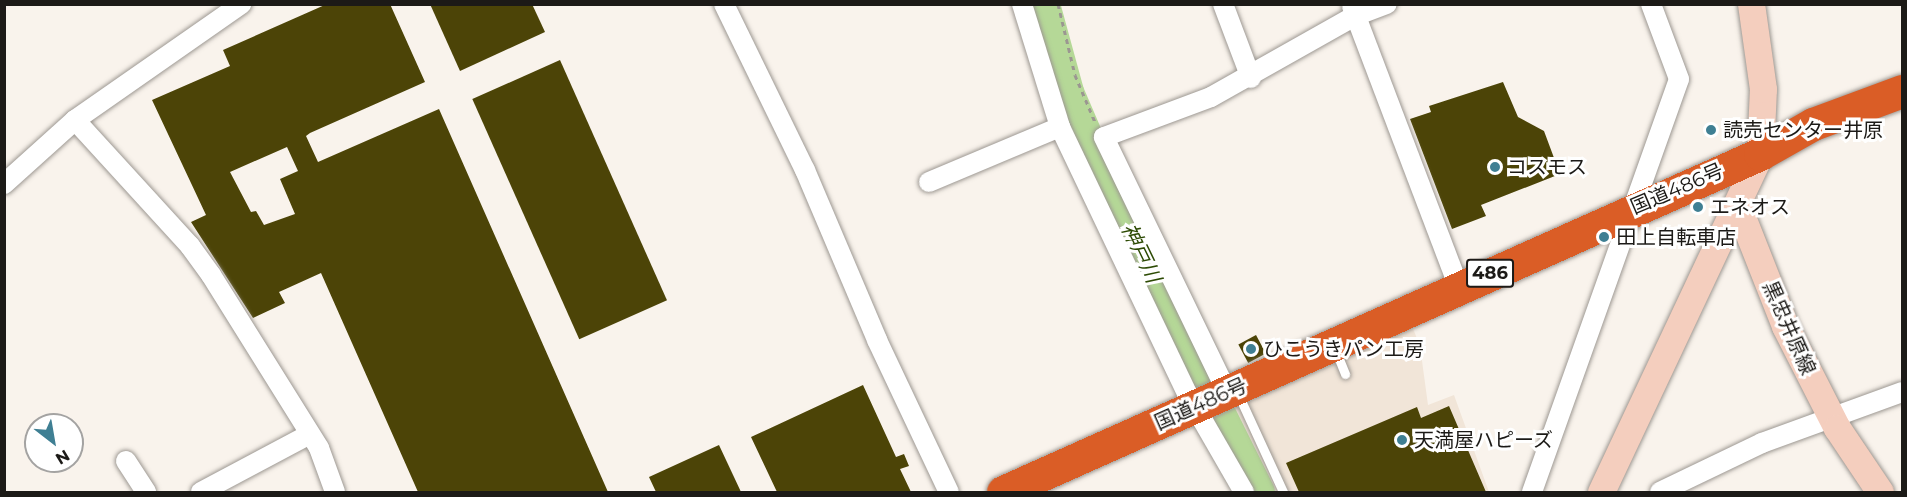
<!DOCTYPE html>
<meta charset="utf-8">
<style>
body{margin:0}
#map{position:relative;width:1907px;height:497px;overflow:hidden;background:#f9f3ec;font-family:Montserrat,"Noto Sans JP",sans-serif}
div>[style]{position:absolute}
.built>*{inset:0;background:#f1e5d8}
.river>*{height:30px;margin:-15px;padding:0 15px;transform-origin:15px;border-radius:15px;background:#b5d897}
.building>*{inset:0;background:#4c4407;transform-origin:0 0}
.path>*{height:3px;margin-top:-1.5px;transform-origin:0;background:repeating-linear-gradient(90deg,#9b9691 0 4.5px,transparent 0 9px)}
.roads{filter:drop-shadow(0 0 2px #9d9892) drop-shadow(0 0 2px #9d9892)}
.lane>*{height:9px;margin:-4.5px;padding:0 4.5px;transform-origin:4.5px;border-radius:4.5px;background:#fff}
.street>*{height:20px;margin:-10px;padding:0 10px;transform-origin:10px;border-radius:10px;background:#fff}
.secondary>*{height:27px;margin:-13.5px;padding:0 13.5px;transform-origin:13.5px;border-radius:13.5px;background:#f4cebe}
.highway>*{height:33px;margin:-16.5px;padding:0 16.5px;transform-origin:16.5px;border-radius:16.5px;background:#da5d26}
.dots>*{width:16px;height:16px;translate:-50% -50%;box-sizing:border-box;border:3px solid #fff;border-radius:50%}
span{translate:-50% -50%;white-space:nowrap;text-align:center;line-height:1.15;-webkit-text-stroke:6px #fff;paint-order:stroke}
.shield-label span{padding:2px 4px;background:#fff;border:2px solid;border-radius:4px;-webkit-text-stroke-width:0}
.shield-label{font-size:18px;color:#1c1a17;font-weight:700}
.poi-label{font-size:20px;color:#1c1a17}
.left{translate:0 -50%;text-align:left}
.street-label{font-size:20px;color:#1c1a17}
.water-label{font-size:21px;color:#2d4b04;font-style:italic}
.frame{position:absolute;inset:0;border:6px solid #1c1a17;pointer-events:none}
.north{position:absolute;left:24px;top:413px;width:60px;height:60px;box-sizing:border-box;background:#fff;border:2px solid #a4a3a2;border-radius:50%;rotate:149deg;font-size:16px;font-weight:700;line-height:24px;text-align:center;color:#1c1a17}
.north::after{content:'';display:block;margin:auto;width:21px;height:27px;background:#3f7f93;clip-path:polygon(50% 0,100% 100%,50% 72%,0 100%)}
</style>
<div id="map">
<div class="built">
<i style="clip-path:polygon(1410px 321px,1420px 346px,1428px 405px,1454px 395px,1489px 492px,1271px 492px,1230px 400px)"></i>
</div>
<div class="river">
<i style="left:1045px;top:4px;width:91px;rotate:74.7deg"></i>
<i style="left:1069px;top:92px;width:134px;rotate:66.7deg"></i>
<i style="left:1122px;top:215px;width:309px;rotate:63.5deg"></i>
</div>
<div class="building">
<i style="clip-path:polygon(evenodd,327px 4px,390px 4px,425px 82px,310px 133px,306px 136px,318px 162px,439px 109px,608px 492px,418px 492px,321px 273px,279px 292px,285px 303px,253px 318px,191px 222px,206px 215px,152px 100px,230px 66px,223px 50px,327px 4px,287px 147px,298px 171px,280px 179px,295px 214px,264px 225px,256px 211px,251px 212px,230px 172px,287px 147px)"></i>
<i style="clip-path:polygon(430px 4px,532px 4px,545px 32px,460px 71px)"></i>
<i style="left:560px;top:60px;width:263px;height:96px;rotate:66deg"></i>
<i style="clip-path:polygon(1503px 82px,1518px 117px,1544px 131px,1560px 174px,1481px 205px,1486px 216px,1452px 229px,1410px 119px,1431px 112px,1429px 106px)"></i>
<i style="left:1256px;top:335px;width:21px;height:20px;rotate:62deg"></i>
<i style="clip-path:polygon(863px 385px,896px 457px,904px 454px,909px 466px,900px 469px,911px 492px,777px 492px,751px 437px)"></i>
<i style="clip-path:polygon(1449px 406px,1486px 492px,1299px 492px,1286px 463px,1417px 407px,1421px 418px)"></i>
<i style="clip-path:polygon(719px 445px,741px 492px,656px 492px,649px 477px)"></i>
</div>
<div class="path">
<i style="left:1058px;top:4px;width:73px;rotate:76.5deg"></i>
<i style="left:1075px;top:75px;width:51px;rotate:66.9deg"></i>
</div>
<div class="roads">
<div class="lane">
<i style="left:1335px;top:349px;width:27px;rotate:68deg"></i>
<i style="left:1238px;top:394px;width:108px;rotate:65.3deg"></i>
</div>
<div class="street">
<i style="left:724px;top:4px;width:185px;rotate:64deg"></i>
<i style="left:805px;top:170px;width:185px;rotate:67deg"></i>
<i style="left:877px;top:340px;width:168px;rotate:64.7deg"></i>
<i style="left:1022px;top:4px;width:129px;rotate:72.8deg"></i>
<i style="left:1060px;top:127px;width:297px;rotate:64.5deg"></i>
<i style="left:1188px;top:395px;width:112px;rotate:60deg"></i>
<i style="left:1223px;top:4px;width:79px;rotate:69.3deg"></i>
<i style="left:1352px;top:6px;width:301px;rotate:69.2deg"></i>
<i style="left:75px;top:120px;width:171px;rotate:47.6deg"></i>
<i style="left:190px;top:246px;width:36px;rotate:54deg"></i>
<i style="left:211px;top:275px;width:204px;rotate:58deg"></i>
<i style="left:319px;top:448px;width:47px;rotate:70deg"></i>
<i style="left:929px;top:182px;width:142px;rotate:-22.8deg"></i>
<i style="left:4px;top:184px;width:96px;rotate:-42deg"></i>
<i style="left:75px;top:120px;width:203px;rotate:-34.9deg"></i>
<i style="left:1227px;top:392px;width:283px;rotate:-115.8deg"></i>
<i style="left:1104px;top:137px;width:114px;rotate:-20.5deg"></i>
<i style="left:1211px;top:97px;width:165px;rotate:-29.4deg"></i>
<i style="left:1355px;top:16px;width:34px;rotate:-21deg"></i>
<i style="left:126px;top:461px;width:37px;rotate:57deg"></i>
<i style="left:201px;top:492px;width:123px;rotate:-28deg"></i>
<i style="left:1532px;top:492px;width:438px;rotate:-70.4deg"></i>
<i style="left:1679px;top:79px;width:80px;rotate:-110.5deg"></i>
<i style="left:1660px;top:492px;width:113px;rotate:-25.7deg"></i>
<i style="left:1762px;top:443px;width:149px;rotate:-20deg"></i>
</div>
<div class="secondary">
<i style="left:1737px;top:204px;width:131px;rotate:68.5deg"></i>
<i style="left:1785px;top:326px;width:114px;rotate:63deg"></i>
<i style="left:1837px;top:428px;width:77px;rotate:56.1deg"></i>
<i style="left:1601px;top:492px;width:374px;rotate:-64.8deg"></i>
<i style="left:1760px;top:154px;width:65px;rotate:-87.4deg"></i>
<i style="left:1763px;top:89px;width:86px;rotate:-98deg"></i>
</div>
<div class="highway">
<i style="left:1003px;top:492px;width:829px;rotate:-24.06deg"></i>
<i style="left:1760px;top:154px;width:61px;rotate:-29.5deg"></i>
<i style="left:1813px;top:124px;width:95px;rotate:-20.3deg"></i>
</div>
</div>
<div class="dots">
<i style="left:1711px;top:130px;background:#3f7f93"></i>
<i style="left:1495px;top:167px;background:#3f7f93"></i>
<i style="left:1698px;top:207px;background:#3f7f93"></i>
<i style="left:1604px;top:237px;background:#3f7f93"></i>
<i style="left:1251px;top:349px;background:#3f7f93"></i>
<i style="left:1402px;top:440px;background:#3f7f93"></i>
</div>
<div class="shield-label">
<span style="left:1490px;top:273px">486</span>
</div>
<div class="poi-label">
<span class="left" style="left:1723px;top:130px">読売センター井原</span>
<span class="left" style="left:1507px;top:167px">コスモス</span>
<span class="left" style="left:1710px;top:207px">エネオス</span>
<span class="left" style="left:1616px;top:237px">田上自転車店</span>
<span class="left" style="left:1263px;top:349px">ひこうきパン工房</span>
<span class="left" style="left:1414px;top:440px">天満屋ハピーズ</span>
</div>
<div class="street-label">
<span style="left:1677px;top:189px;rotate:-23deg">国道486号</span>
<span style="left:1789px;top:328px;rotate:66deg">黒忠井原線</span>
<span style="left:1201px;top:404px;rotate:-24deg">国道486号</span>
</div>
<div class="water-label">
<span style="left:1141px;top:253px;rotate:64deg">神戸川</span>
</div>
<div class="frame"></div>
<div class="north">N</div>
</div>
